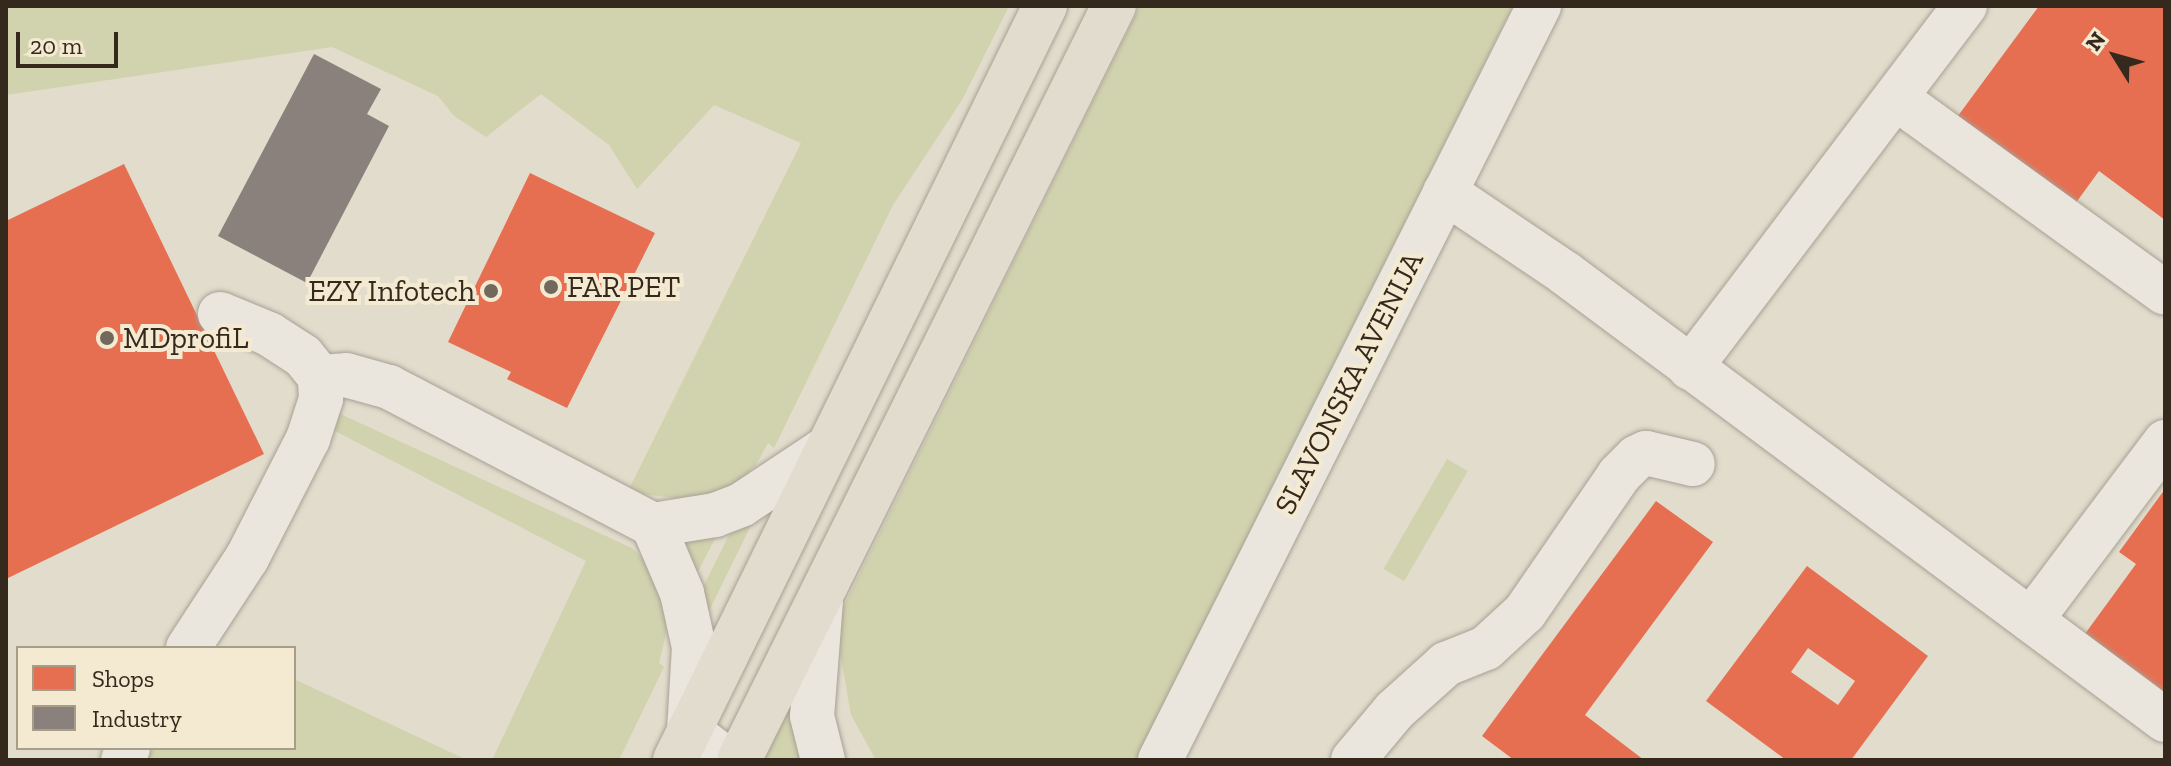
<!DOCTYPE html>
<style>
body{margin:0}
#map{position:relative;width:2171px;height:766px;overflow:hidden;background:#e2dccc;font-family:"Zilla Slab",serif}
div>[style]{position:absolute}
.green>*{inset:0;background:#d1d2ae;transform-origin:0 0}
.shops>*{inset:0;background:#e76f51}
.industry>*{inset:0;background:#8a817c}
.roads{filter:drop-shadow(0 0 2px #a7a195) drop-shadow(0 0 2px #a7a195)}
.minor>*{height:44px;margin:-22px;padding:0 22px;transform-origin:22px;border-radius:22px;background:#eae6dd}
.major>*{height:44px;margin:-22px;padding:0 22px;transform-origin:22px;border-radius:22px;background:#e2dccf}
.dots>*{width:22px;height:22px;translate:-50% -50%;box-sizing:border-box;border:4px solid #f4ead1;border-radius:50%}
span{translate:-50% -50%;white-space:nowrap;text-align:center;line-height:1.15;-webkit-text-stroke:8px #f4ead1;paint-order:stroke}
.poi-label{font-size:30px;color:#35291e}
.left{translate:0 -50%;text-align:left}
.right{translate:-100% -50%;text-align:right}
.street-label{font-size:30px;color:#35291e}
.frame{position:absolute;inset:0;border:8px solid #35291e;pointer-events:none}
.legend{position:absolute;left:16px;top:646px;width:280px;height:104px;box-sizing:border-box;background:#f4ead1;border:2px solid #a89d89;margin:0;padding:10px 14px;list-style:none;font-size:24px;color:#35291e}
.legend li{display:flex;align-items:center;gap:16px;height:40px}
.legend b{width:40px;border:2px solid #a89d89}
.north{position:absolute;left:2075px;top:16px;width:80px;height:80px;-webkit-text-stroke:6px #f4ead1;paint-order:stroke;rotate:307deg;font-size:22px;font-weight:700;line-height:32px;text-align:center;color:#35291e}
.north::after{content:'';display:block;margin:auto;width:28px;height:36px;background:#35291e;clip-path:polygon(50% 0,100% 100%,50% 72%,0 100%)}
.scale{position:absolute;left:16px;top:32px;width:102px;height:36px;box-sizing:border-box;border:4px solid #35291e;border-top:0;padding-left:10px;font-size:24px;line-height:28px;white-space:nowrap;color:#35291e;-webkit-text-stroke:6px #f4ead1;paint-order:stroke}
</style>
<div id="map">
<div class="green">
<i style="clip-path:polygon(6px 6px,1009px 6px,962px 100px,893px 205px,774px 448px,768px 443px,756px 465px,735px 486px,712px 494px,675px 498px,643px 494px,630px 487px,801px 143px,714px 105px,637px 189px,609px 145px,541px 94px,486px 137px,454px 116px,438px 96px,332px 47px,6px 95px)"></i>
<i style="clip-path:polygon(1140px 6px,1513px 6px,1136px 760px,876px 760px,851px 715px,835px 624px)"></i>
<i style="clip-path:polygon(336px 412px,632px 548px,651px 567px,666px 599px,666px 634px,659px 663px,664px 667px,619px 760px,492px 760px,586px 561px,333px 430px)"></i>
<i style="left:1447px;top:459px;width:24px;height:127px;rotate:30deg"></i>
<i style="clip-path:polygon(755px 517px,709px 611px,706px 614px,696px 601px,736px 521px)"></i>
<i style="clip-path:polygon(722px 525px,692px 583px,679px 555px,684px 536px)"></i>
<i style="clip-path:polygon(294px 679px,467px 760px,144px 760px,150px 748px,294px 748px)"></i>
<i style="clip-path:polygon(788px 705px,809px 760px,765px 760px,759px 756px)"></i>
</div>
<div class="shops">
<i style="clip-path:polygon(2039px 6px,2165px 6px,2165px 220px,2099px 171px,2070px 211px,1952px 124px)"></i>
<i style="clip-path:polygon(124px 164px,264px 454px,6px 579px,6px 221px)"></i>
<i style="clip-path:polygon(530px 173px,655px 233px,567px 408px,507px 379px,511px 372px,448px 342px)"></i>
<i style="clip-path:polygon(2165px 489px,2165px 705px,2079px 642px,2136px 564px,2119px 552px)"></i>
<i style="clip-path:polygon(1656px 501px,1713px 542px,1585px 715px,1644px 760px,1514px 760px,1482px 736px)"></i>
<i style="clip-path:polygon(evenodd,1807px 566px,1928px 656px,1851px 760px,1786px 760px,1706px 701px,1807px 566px,1808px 648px,1855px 681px,1838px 705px,1791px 672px,1808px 648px)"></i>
</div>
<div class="industry">
<i style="clip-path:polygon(314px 54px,381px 89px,367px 114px,389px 126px,307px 283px,218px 236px)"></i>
</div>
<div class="roads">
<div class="minor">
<i style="left:1896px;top:98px;width:332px;rotate:35.9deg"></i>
<i style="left:1445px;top:192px;width:145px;rotate:34deg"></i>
<i style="left:1565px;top:273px;width:748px;rotate:36.69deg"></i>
<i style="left:1690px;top:368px;width:455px;rotate:-52.8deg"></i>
<i style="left:320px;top:377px;width:26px;rotate:-4deg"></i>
<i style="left:346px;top:375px;width:45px;rotate:15.6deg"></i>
<i style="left:389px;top:387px;width:298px;rotate:27.6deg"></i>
<i style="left:653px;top:525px;width:63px;rotate:-9.2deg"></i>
<i style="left:715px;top:515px;width:28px;rotate:-21deg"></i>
<i style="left:741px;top:505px;width:103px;rotate:-33.5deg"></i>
<i style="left:653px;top:525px;width:74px;rotate:66.9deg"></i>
<i style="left:682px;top:593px;width:55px;rotate:77.5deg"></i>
<i style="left:694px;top:647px;width:84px;rotate:93.4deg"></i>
<i style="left:689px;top:731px;width:48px;rotate:37.3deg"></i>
<i style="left:821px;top:600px;width:116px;rotate:94.4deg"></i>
<i style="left:812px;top:716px;width:45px;rotate:76deg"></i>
<i style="left:2031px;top:620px;width:223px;rotate:-53deg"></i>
<i style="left:188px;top:648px;width:108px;rotate:-56.8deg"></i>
<i style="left:247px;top:558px;width:134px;rotate:-62.9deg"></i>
<i style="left:308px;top:439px;width:42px;rotate:-72deg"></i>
<i style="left:321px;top:399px;width:22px;rotate:-93deg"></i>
<i style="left:320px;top:377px;width:27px;rotate:-129deg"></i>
<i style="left:303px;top:356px;width:40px;rotate:-147.1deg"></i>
<i style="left:269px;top:334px;width:53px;rotate:-157.8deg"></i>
<i style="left:123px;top:760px;width:13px;rotate:-67deg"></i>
<i style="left:1160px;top:760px;width:844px;rotate:-63.31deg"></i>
<i style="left:1353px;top:760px;width:65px;rotate:-50deg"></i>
<i style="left:1395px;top:710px;width:69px;rotate:-42deg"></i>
<i style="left:1446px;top:664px;width:43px;rotate:-21.8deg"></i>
<i style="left:1486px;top:648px;width:53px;rotate:-42.7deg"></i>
<i style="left:1525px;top:612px;width:166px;rotate:-55.5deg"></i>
<i style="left:1619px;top:475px;width:25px;rotate:-45deg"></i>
<i style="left:1637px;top:457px;width:10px;rotate:-24deg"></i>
<i style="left:1646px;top:453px;width:48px;rotate:13.2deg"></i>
</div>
<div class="major">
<i style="left:675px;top:760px;width:840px;rotate:-63.86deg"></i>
<i style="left:739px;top:760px;width:842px;rotate:-63.56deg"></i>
</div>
</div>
<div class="dots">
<i style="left:551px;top:287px;background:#72685b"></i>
<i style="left:491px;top:291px;background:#72685b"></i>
<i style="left:107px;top:338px;background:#72685b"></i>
</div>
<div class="poi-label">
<span class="left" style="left:567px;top:287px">FAR PET</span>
<span class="right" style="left:475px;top:291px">EZY Infotech</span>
<span class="left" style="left:123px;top:338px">MDprofiL</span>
</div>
<div class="street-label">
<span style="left:1349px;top:383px;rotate:-63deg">SLAVONSKA AVENIJA</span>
</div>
<div class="frame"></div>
<ul class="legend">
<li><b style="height:22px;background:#e76f51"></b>Shops</li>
<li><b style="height:22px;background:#8a817c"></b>Industry</li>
</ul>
<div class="north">N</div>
<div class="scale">20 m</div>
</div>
